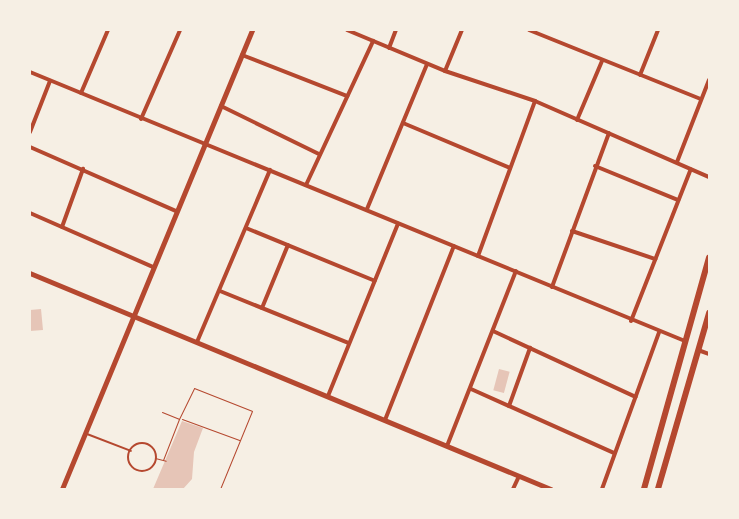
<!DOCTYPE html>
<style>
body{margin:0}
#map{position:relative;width:739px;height:519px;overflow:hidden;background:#f6efe4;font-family:Raleway,sans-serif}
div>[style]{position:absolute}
.building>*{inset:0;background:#e6c5b7;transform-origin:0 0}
.path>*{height:1px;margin:-0.5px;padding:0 0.5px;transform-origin:0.5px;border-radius:0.5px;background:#b5482f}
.service>*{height:2px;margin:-1px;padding:0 1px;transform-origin:1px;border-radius:1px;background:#b5482f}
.service>.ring{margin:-1px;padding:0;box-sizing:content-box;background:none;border:2px solid #b5482f;border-radius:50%}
.minor>*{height:4px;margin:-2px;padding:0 2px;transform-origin:2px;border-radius:2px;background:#b5482f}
.tertiary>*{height:4.5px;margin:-2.25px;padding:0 2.25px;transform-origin:2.25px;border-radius:2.25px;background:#b5482f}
.primary>*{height:5.5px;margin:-2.75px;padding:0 2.75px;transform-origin:2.75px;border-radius:2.75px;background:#b5482f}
span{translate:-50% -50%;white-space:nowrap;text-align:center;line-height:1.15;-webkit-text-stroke:5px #f6efe4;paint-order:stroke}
.frame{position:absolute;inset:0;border:31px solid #f6efe4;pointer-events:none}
</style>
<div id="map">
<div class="building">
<i style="clip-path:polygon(41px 309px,43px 330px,30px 331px,30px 310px)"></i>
<i style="left:499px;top:369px;width:11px;height:22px;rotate:15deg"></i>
<i style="clip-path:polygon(182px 421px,203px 428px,194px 452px,192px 479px,183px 489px,153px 489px)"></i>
</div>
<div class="path">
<i style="left:162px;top:412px;width:18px;rotate:22deg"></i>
<i style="left:179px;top:419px;width:44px;rotate:111.3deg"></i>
<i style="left:179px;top:419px;width:34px;rotate:-64deg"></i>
<i style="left:194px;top:388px;width:62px;rotate:21.6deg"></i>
<i style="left:252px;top:411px;width:84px;rotate:112.3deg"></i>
<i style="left:182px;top:419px;width:61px;rotate:20.2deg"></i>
<i style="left:155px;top:458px;width:11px;rotate:15deg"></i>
</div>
<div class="service">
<i style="left:87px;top:434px;width:47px;rotate:21.1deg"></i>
<i class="ring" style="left:128px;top:443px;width:26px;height:26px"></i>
</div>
<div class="minor">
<i style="left:347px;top:30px;width:106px;rotate:22.7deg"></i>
<i style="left:445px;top:71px;width:95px;rotate:18.4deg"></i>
<i style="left:535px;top:101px;width:190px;rotate:23.6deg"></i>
<i style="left:529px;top:30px;width:185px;rotate:21.9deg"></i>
<i style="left:389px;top:48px;width:19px;rotate:-69deg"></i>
<i style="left:242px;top:55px;width:113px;rotate:21.3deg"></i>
<i style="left:445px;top:71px;width:44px;rotate:-67.5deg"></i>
<i style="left:30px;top:72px;width:708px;rotate:22.33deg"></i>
<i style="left:640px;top:75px;width:48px;rotate:-68.2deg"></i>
<i style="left:81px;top:93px;width:69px;rotate:-66.8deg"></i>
<i style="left:221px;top:106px;width:109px;rotate:26.1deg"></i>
<i style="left:141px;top:119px;width:97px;rotate:-66.3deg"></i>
<i style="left:577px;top:120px;width:64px;rotate:-67deg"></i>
<i style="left:403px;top:123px;width:116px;rotate:22.8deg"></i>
<i style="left:30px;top:132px;width:55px;rotate:-68.6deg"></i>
<i style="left:30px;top:147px;width:159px;rotate:23.7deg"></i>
<i style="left:677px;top:162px;width:88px;rotate:-68.7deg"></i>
<i style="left:595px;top:166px;width:90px;rotate:22.3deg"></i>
<i style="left:306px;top:185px;width:159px;rotate:-65deg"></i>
<i style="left:367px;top:209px;width:157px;rotate:-67.5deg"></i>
<i style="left:30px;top:213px;width:134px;rotate:23.7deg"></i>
<i style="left:62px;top:227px;width:62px;rotate:-70.1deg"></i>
<i style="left:246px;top:228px;width:139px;rotate:22.3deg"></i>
<i style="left:572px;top:231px;width:88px;rotate:18.6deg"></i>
<i style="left:478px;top:256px;width:165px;rotate:-69.8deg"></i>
<i style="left:552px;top:287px;width:164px;rotate:-69.7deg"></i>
<i style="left:220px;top:291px;width:139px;rotate:22deg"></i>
<i style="left:262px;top:308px;width:68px;rotate:-67.6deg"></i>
<i style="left:631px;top:321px;width:163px;rotate:-68.5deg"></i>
<i style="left:493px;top:331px;width:157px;rotate:24.8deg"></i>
<i style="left:197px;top:342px;width:187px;rotate:-67deg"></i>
<i style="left:698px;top:350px;width:12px;rotate:20deg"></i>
<i style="left:471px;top:389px;width:157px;rotate:24.1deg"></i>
<i style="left:328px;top:396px;width:186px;rotate:-67.9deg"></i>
<i style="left:509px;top:406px;width:62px;rotate:-70.1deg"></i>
<i style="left:385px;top:420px;width:187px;rotate:-68.4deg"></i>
<i style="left:447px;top:446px;width:188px;rotate:-68.5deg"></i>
<i style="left:513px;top:489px;width:14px;rotate:-65deg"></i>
<i style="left:602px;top:489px;width:167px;rotate:-70deg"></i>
</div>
<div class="tertiary">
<i style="left:30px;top:273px;width:564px;rotate:22.52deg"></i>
<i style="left:62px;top:489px;width:497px;rotate:-67.5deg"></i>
</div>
<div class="primary">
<i style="left:644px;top:489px;width:240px;rotate:-74.3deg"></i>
<i style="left:658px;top:489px;width:183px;rotate:-73.8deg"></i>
</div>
<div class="frame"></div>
</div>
